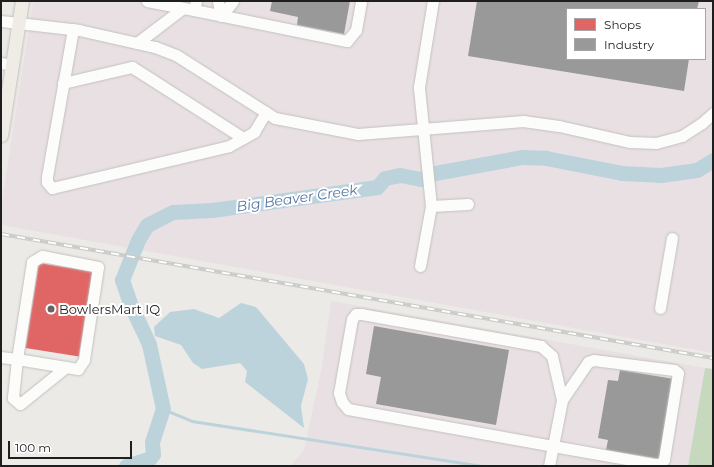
<!DOCTYPE html>
<style>
body{margin:0}
#map{position:relative;width:714px;height:467px;overflow:hidden;background:#eceae7;font-family:Montserrat,sans-serif}
div>[style]{position:absolute}
.industrial>*{inset:0;background:#e9e0e4}
.forest>*{inset:0;background:#c6d8be}
.water>*{inset:0;background:#bdd3dc}
.shops>*{inset:0;background:#e06666;transform-origin:0 0}
.industry>*{inset:0;background:#999}
.stream>*{height:2.5px;margin:-1.25px;padding:0 1.25px;transform-origin:1.25px;border-radius:1.25px;background:#bdd3dc}
.river>*{height:15px;margin:-7.5px;padding:0 7.5px;transform-origin:7.5px;border-radius:7.5px;background:#bdd3dc}
.roads{filter:drop-shadow(0 0 1px #c2c1bf) drop-shadow(0 0 1px #c2c1bf)}
.minor>*{height:11px;margin:-5.5px;padding:0 5.5px;transform-origin:5.5px;border-radius:5.5px;background:#fcfcfb}
.major>*{height:13px;margin:-6.5px;padding:0 6.5px;transform-origin:6.5px;border-radius:6.5px;background:#efece5}
.rail>*{height:4px;margin-top:-2px;transform-origin:0;background:repeating-linear-gradient(90deg,#fff 0 8px,#cacac9 0 16px);box-sizing:border-box;border-block:1px solid #cacac9}
.dots>*{width:11px;height:11px;translate:-50% -50%;box-sizing:border-box;border:2px solid #fff;border-radius:50%}
span{translate:-50% -50%;white-space:nowrap;text-align:center;line-height:1.15;-webkit-text-stroke:4px #fff;paint-order:stroke}
.poi-label{font-size:13px;color:#1e1e1e}
.left{translate:0 -50%;text-align:left}
.water-label{font-size:14px;color:#5476a4;font-style:italic}
.frame{position:absolute;inset:0;border:2px solid #1e1e1e;pointer-events:none}
.legend{position:absolute;left:566px;top:8px;width:140px;height:52px;box-sizing:border-box;background:#fff;border:1px solid #a5a5a5;margin:0;padding:5px 7px;list-style:none;font-size:12px;color:#1e1e1e}
.legend li{display:flex;align-items:center;gap:8px;height:20px}
.legend b{width:20px;border:1px solid #a5a5a5}
.scale{position:absolute;left:8px;top:441px;width:124px;height:18px;box-sizing:border-box;border:2px solid #1e1e1e;border-top:0;padding-left:5px;font-size:12px;line-height:14px;white-space:nowrap;color:#1e1e1e;-webkit-text-stroke:3px #fff;paint-order:stroke}
</style>
<div id="map">
<div class="industrial">
<i style="clip-path:polygon(evenodd,33px 1px,713px 1px,713px 353px,1px 225px,1px 207px,33px 1px,567px 9px,705px 9px,705px 59px,567px 59px,567px 9px)"></i>
<i style="clip-path:polygon(331px 301px,705px 368px,688px 466px,290px 466px,304px 450px,321px 371px)"></i>
</div>
<div class="forest">
<i style="clip-path:polygon(705px 368px,713px 369px,713px 466px,688px 466px)"></i>
</div>
<div class="water">
<i style="clip-path:polygon(241px 303px,256px 307px,304px 364px,308px 379px,301px 406px,304px 428px,245px 382px,247px 371px,240px 363px,202px 369px,193px 363px,181px 345px,155px 336px,154px 327px,170px 312px,194px 309px,219px 318px)"></i>
</div>
<div class="shops">
<i style="left:39px;top:263px;width:54px;height:86px;rotate:9deg"></i>
</div>
<div class="industry">
<i style="clip-path:polygon(272px 1px,350px 1px,344px 34px,297px 25px,298px 17px,270px 11px)"></i>
<i style="clip-path:polygon(477px 1px,699px 1px,697px 9px,567px 9px,567px 59px,689px 59px,684px 91px,468px 56px)"></i>
<i style="clip-path:polygon(374px 326px,509px 350px,496px 425px,376px 404px,381px 377px,366px 374px)"></i>
<i style="clip-path:polygon(620px 370px,674px 379px,660px 459px,606px 450px,608px 440px,598px 438px,608px 380px,618px 381px)"></i>
</div>
<div class="stream">
<i style="left:163px;top:409px;width:31px;rotate:22deg"></i>
<i style="left:192px;top:421px;width:295px;rotate:8.8deg"></i>
</div>
<div class="river">
<i style="left:126px;top:466px;width:25px;rotate:-18deg"></i>
<i style="left:150px;top:458px;width:5px;rotate:-53deg"></i>
<i style="left:153px;top:454px;width:12px;rotate:-95deg"></i>
<i style="left:152px;top:442px;width:35px;rotate:-72deg"></i>
<i style="left:163px;top:409px;width:66px;rotate:-102.2deg"></i>
<i style="left:149px;top:344px;width:42px;rotate:-115.3deg"></i>
<i style="left:131px;top:306px;width:28px;rotate:-109deg"></i>
<i style="left:122px;top:280px;width:43px;rotate:-68.2deg"></i>
<i style="left:138px;top:240px;width:17px;rotate:-59deg"></i>
<i style="left:147px;top:225px;width:29px;rotate:-27deg"></i>
<i style="left:173px;top:212px;width:39px;rotate:-3deg"></i>
<i style="left:212px;top:210px;width:167px;rotate:-7.9deg"></i>
<i style="left:377px;top:187px;width:12px;rotate:-48deg"></i>
<i style="left:385px;top:178px;width:15px;rotate:-11deg"></i>
<i style="left:400px;top:175px;width:21px;rotate:11deg"></i>
<i style="left:421px;top:179px;width:15px;rotate:-23deg"></i>
<i style="left:435px;top:173px;width:88px;rotate:-10.4deg"></i>
<i style="left:522px;top:157px;width:24px;rotate:2deg"></i>
<i style="left:546px;top:158px;width:77px;rotate:11.2deg"></i>
<i style="left:622px;top:173px;width:39px;rotate:3deg"></i>
<i style="left:661px;top:175px;width:36px;rotate:-8deg"></i>
<i style="left:697px;top:170px;width:19px;rotate:-32deg"></i>
</div>
<div class="roads">
<div class="minor">
<i style="left:147px;top:1px;width:48px;rotate:10.8deg"></i>
<i style="left:194px;top:10px;width:9px;rotate:-77deg"></i>
<i style="left:218px;top:1px;width:15px;rotate:79deg"></i>
<i style="left:194px;top:10px;width:156px;rotate:11.5deg"></i>
<i style="left:347px;top:41px;width:14px;rotate:-51deg"></i>
<i style="left:356px;top:30px;width:29px;rotate:-80deg"></i>
<i style="left:221px;top:16px;width:19px;rotate:-51deg"></i>
<i style="left:1px;top:21px;width:79px;rotate:6.6deg"></i>
<i style="left:79px;top:30px;width:78px;rotate:12.6deg"></i>
<i style="left:155px;top:47px;width:22px;rotate:21deg"></i>
<i style="left:176px;top:55px;width:117px;rotate:32.5deg"></i>
<i style="left:275px;top:118px;width:85px;rotate:10.9deg"></i>
<i style="left:358px;top:134px;width:166px;rotate:-4.5deg"></i>
<i style="left:523px;top:121px;width:36px;rotate:8deg"></i>
<i style="left:559px;top:126px;width:73px;rotate:12.7deg"></i>
<i style="left:630px;top:142px;width:26px;rotate:2deg"></i>
<i style="left:656px;top:143px;width:27px;rotate:-15deg"></i>
<i style="left:682px;top:136px;width:24px;rotate:-33deg"></i>
<i style="left:702px;top:123px;width:15px;rotate:-42deg"></i>
<i style="left:73px;top:29px;width:150px;rotate:100deg"></i>
<i style="left:47px;top:177px;width:5px;rotate:90deg"></i>
<i style="left:47px;top:182px;width:8px;rotate:50deg"></i>
<i style="left:52px;top:188px;width:182px;rotate:-13.3deg"></i>
<i style="left:229px;top:146px;width:29px;rotate:-29deg"></i>
<i style="left:254px;top:132px;width:23px;rotate:-59deg"></i>
<i style="left:137px;top:43px;width:58px;rotate:-37.3deg"></i>
<i style="left:1px;top:63px;width:11px;rotate:10deg"></i>
<i style="left:63px;top:83px;width:71px;rotate:-13.1deg"></i>
<i style="left:132px;top:67px;width:132px;rotate:32.6deg"></i>
<i style="left:431px;top:206px;width:37px;rotate:-3deg"></i>
<i style="left:42px;top:256px;width:57px;rotate:11.1deg"></i>
<i style="left:98px;top:267px;width:94px;rotate:98.6deg"></i>
<i style="left:84px;top:360px;width:11px;rotate:124deg"></i>
<i style="left:78px;top:369px;width:62px;rotate:-170.7deg"></i>
<i style="left:17px;top:359px;width:98px;rotate:-81.2deg"></i>
<i style="left:32px;top:262px;width:12px;rotate:-31deg"></i>
<i style="left:420px;top:266px;width:61px;rotate:-79.6deg"></i>
<i style="left:431px;top:206px;width:120px;rotate:-95.8deg"></i>
<i style="left:419px;top:87px;width:87px;rotate:-80.8deg"></i>
<i style="left:660px;top:308px;width:71px;rotate:-80.3deg"></i>
<i style="left:1px;top:357px;width:16px;rotate:7deg"></i>
<i style="left:17px;top:359px;width:39px;rotate:96deg"></i>
<i style="left:13px;top:398px;width:9px;rotate:41deg"></i>
<i style="left:20px;top:404px;width:59px;rotate:-38.8deg"></i>
<i style="left:549px;top:466px;width:20px;rotate:-79deg"></i>
<i style="left:553px;top:446px;width:47px;rotate:-78.9deg"></i>
<i style="left:562px;top:400px;width:45px;rotate:-102.8deg"></i>
<i style="left:552px;top:356px;width:15px;rotate:-138deg"></i>
<i style="left:541px;top:346px;width:182px;rotate:-169.9deg"></i>
<i style="left:362px;top:314px;width:6px;rotate:180deg"></i>
<i style="left:356px;top:314px;width:6px;rotate:129deg"></i>
<i style="left:352px;top:319px;width:75px;rotate:100deg"></i>
<i style="left:339px;top:393px;width:9px;rotate:72deg"></i>
<i style="left:342px;top:402px;width:9px;rotate:49deg"></i>
<i style="left:348px;top:409px;width:208px;rotate:10.2deg"></i>
<i style="left:553px;top:446px;width:104px;rotate:10deg"></i>
<i style="left:655px;top:464px;width:6px"></i>
<i style="left:661px;top:464px;width:6px;rotate:-59deg"></i>
<i style="left:664px;top:459px;width:87px;rotate:-80.8deg"></i>
<i style="left:678px;top:373px;width:5px;rotate:-143deg"></i>
<i style="left:674px;top:370px;width:81px;rotate:-172.9deg"></i>
<i style="left:594px;top:360px;width:6px;rotate:162deg"></i>
<i style="left:588px;top:362px;width:46px;rotate:124.4deg"></i>
</div>
<div class="major">
<i style="left:1px;top:135px;width:136px;rotate:-81.1deg"></i>
</div>
</div>
<div class="rail">
<i style="left:1px;top:234px;width:723px;rotate:9.88deg"></i>
</div>
<div class="dots">
<i style="left:51px;top:309px;background:#666564"></i>
</div>
<div class="poi-label">
<span class="left" style="left:59px;top:309px">BowlersMart IQ</span>
</div>
<div class="water-label">
<span style="left:297px;top:198px;rotate:-8deg">Big Beaver Creek</span>
</div>
<div class="frame"></div>
<ul class="legend">
<li><b style="height:11px;background:#e06666"></b>Shops</li>
<li><b style="height:11px;background:#999"></b>Industry</li>
</ul>
<div class="scale">100 m</div>
</div>
